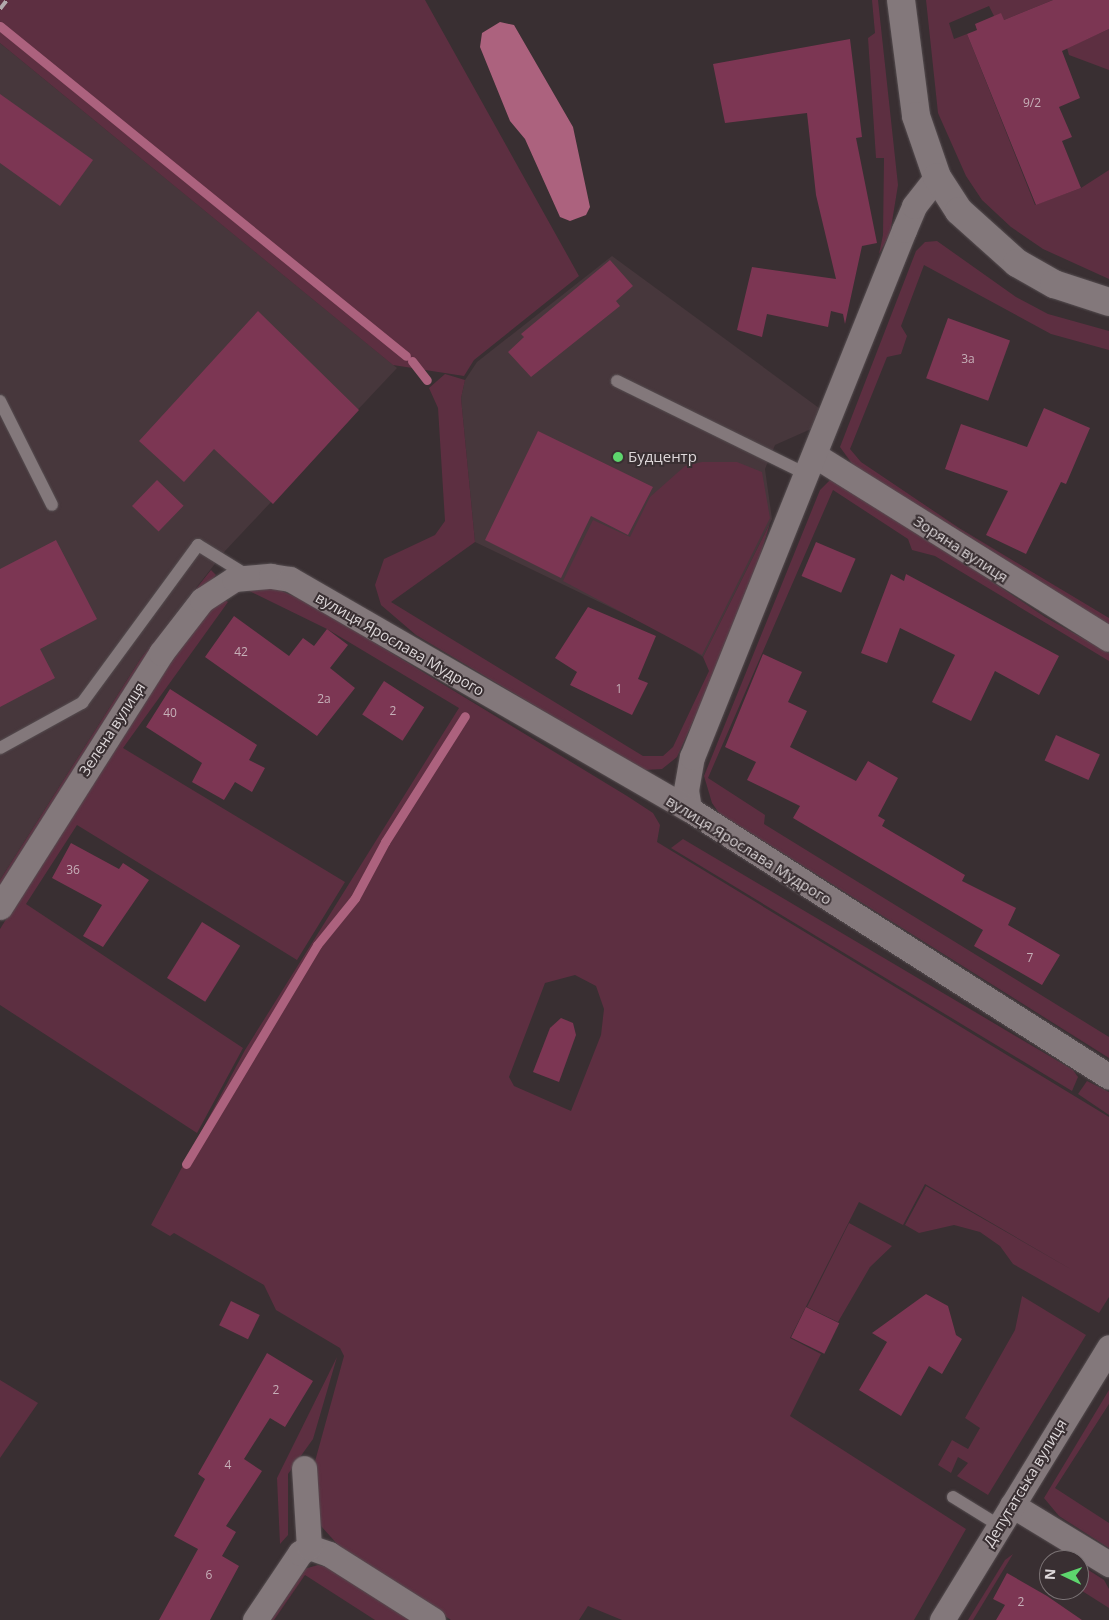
<!DOCTYPE html>
<meta charset="utf-8">
<style>
body{margin:0}
#map{position:relative;width:1109px;height:1620px;overflow:hidden;background:#392f32;font-family:"Open Sans",sans-serif}
div>[style]{position:absolute}
.built>*{inset:0;background:#47373c}
.green>*{inset:0;background:#5d2f41}
.water>*{inset:0;background:#ac627e}
.stream>*{height:9px;margin:-4.5px;padding:0 4.5px;transform-origin:4.5px;border-radius:4.5px;background:#ac627e}
.building>*{inset:0;background:#7c3653;transform-origin:0 0}
.roads{filter:drop-shadow(0 0 1px #554d50) drop-shadow(0 0 1px #554d50)}
.service>*{height:12px;margin:-6px;padding:0 6px;transform-origin:6px;border-radius:6px;background:#83787b}
.minor>*{height:25px;margin:-12.5px;padding:0 12.5px;transform-origin:12.5px;border-radius:12.5px;background:#83787b}
.tertiary>*{height:28px;margin:-14px;padding:0 14px;transform-origin:14px;border-radius:14px;background:#83787b}
.rail>*{height:4px;margin-top:-2px;transform-origin:0;background:repeating-linear-gradient(90deg,#b1a9ac 0 10px,transparent 0 15px)}
.dots>*{width:14px;height:14px;translate:-50% -50%;box-sizing:border-box;border:2px solid #392f32;border-radius:50%}
span{translate:-50% -50%;white-space:nowrap;text-align:center;line-height:1.15;-webkit-text-stroke:4px #392f32;paint-order:stroke}
.number-label{font-size:12px;color:#c6b0b8}
.number-label span{-webkit-text-stroke-width:0}
.poi-label{font-size:15px;color:#ded8da}
.left{translate:0 -50%;text-align:left}
.street-label{font-size:15px;color:#ded8da}
.north{position:absolute;left:1039px;top:1550px;width:50px;height:50px;box-sizing:border-box;background:#392f32;border:1px solid #7b7375;border-radius:50%;rotate:273deg;font-size:14px;font-weight:700;line-height:20px;text-align:center;color:#ded8da}
.north::after{content:'';display:block;margin:auto;width:18px;height:22px;background:#5dd56d;clip-path:polygon(50% 0,100% 100%,50% 72%,0 100%)}
</style>
<div id="map">
<div class="built">
<i style="clip-path:polygon(0 43px,397px 368px,225px 551px,141px 658px,0 880px)"></i>
<i style="clip-path:polygon(612px 256px,819px 408px,811px 429px,775px 445px,765px 469px,772px 519px,703px 657px,670px 636px,475px 542px,461px 398px,465px 380px,477px 362px)"></i>
</div>
<div class="green">
<i style="clip-path:polygon(0 0,425px 0,579px 276px,474px 360px,464px 376px,393px 365px,0 43px)"></i>
<i style="clip-path:polygon(872px 0,878px 0,898px 185px,890px 234px,879px 254px,883px 235px,884px 158px,876px 158px,868px 38px,875px 33px)"></i>
<i style="clip-path:polygon(926px 0,1053px 0,1004px 20px,994px 16px,989px 6px,949px 23px,954px 39px,967px 34px,1035px 205px,1081px 188px,1109px 170px,1109px 279px,1043px 249px,1011px 227px,982px 200px,966px 176px,938px 113px)"></i>
<i style="clip-path:polygon(1109px 29px,1109px 70px,1069px 55px,1067px 48px)"></i>
<i style="clip-path:polygon(937px 241px,1016px 297px,1048px 314px,1109px 331px,1109px 350px,1051px 334px,924px 265px,901px 326px,907px 336px,901px 354px,887px 357px,850px 449px,861px 462px,959px 528px,1109px 618px,1109px 631px,853px 465px,840px 447px,916px 251px,925px 242px)"></i>
<i style="clip-path:polygon(445px 374px,465px 380px,461px 398px,475px 542px,391px 602px,643px 756px,663px 756px,673px 747px,709px 671px,703px 657px,770px 523px,745px 607px,677px 757px,662px 769px,644px 770px,614px 753px,416px 635px,381px 605px,375px 585px,384px 559px,435px 535px,445px 521px,438px 408px,429px 388px)"></i>
<i style="clip-path:polygon(702px 462px,737px 462px,762px 472px,770px 518px,702px 655px,563px 581px,593px 520px,630px 537px,650px 497px,685px 466px)"></i>
<i style="clip-path:polygon(830px 480px,863px 495px,1045px 617px,1109px 653px,1109px 661px,935px 556px,912px 550px,908px 539px,833px 490px,708px 778px,765px 815px,764px 824px,1109px 1037px,1109px 1058px,719px 813px,712px 803px,704px 776px,820px 490px)"></i>
<i style="clip-path:polygon(211px 570px,216px 575px,168px 631px,0 892px,0 880px,141px 658px)"></i>
<i style="clip-path:polygon(evenodd,241px 583px,275px 588px,311px 604px,627px 796px,653px 813px,660px 825px,657px 842px,1109px 1117px,1109px 1297px,1099px 1313px,1013px 1264px,1000px 1246px,980px 1232px,954px 1225px,919px 1233px,905px 1225px,926px 1186px,1074px 1271px,925px 1184px,903px 1225px,859px 1202px,790px 1338px,821px 1354px,790px 1416px,966px 1529px,914px 1620px,622px 1620px,588px 1606px,579px 1620px,451px 1620px,339px 1546px,321px 1526px,313px 1496px,314px 1465px,344px 1356px,340px 1348px,276px 1310px,264px 1285px,174px 1233px,170px 1236px,151px 1225px,245px 1050px,459px 708px,327px 629px,243px 588px,235px 595px,241px 583px,575px 975px,596px 986px,604px 1009px,601px 1035px,571px 1111px,514px 1086px,509px 1077px,545px 983px,575px 975px)"></i>
<i style="clip-path:polygon(224px 599px,228px 602px,123px 748px,345px 882px,297px 960px,77px 825px,26px 904px,243px 1048px,197px 1133px,0 1005px,0 929px,198px 610px)"></i>
<i style="clip-path:polygon(683px 839px,1073px 1070px,1078px 1077px,1072px 1091px,671px 848px)"></i>
<i style="clip-path:polygon(1087px 1081px,1109px 1092px,1109px 1115px,1078px 1094px)"></i>
<i style="clip-path:polygon(849px 1223px,892px 1246px,870px 1267px,838px 1322px,807px 1307px)"></i>
<i style="clip-path:polygon(1022px 1296px,1086px 1335px,988px 1495px,957px 1476px,968px 1463px,958px 1457px,951px 1473px,938px 1465px,952px 1440px,968px 1449px,980px 1428px,965px 1418px,1015px 1330px)"></i>
<i style="clip-path:polygon(337px 1357px,313px 1439px,288px 1474px,288px 1535px,280px 1544px,277px 1478px)"></i>
<i style="clip-path:polygon(0 1380px,38px 1403px,0 1458px)"></i>
<i style="clip-path:polygon(1109px 1390px,1109px 1404px,1055px 1488px,1109px 1523px,1109px 1548px,1059px 1516px,1044px 1498px)"></i>
<i style="clip-path:polygon(1013px 1554px,973px 1620px,968px 1620px,1005px 1560px)"></i>
<i style="clip-path:polygon(1079px 1564px,1104px 1580px,1109px 1589px,1109px 1608px,1079px 1589px)"></i>
<i style="clip-path:polygon(318px 1565px,327px 1567px,417px 1620px,375px 1620px,305px 1575px,274px 1620px,263px 1620px,297px 1571px)"></i>
</div>
<div class="water">
<i style="clip-path:polygon(500px 22px,514px 25px,573px 127px,590px 207px,586px 215px,570px 221px,560px 217px,525px 139px,510px 121px,480px 47px,482px 33px)"></i>
</div>
<div class="stream">
<i style="left:0;top:26px;width:523px;rotate:39.1deg"></i>
<i style="left:412px;top:361px;width:24px;rotate:52deg"></i>
<i style="left:186px;top:1164px;width:255px;rotate:-59.1deg"></i>
<i style="left:317px;top:945px;width:60px;rotate:-51deg"></i>
<i style="left:355px;top:898px;width:64px;rotate:-61.8deg"></i>
<i style="left:385px;top:842px;width:149px;rotate:-57.6deg"></i>
</div>
<div class="building">
<i style="clip-path:polygon(1053px 0,1109px 0,1109px 29px,1062px 51px,1080px 98px,1059px 107px,1072px 137px,1062px 141px,1081px 188px,1036px 205px,967px 34px,977px 30px,975px 24px,1001px 13px,1004px 20px)"></i>
<i style="clip-path:polygon(850px 39px,862px 137px,856px 138px,877px 243px,862px 246px,845px 324px,843px 314px,831px 311px,828px 327px,767px 314px,762px 337px,737px 330px,752px 267px,836px 279px,816px 195px,807px 113px,725px 123px,713px 64px)"></i>
<i style="clip-path:polygon(0 94px,93px 160px,60px 206px,0 163px)"></i>
<i style="clip-path:polygon(610px 260px,633px 286px,616px 301px,620px 306px,531px 377px,508px 352px,524px 337px,521px 334px)"></i>
<i style="clip-path:polygon(258px 311px,359px 410px,273px 504px,214px 449px,184px 482px,139px 441px)"></i>
<i style="left:948px;top:318px;width:66px;height:64px;rotate:20deg"></i>
<i style="clip-path:polygon(1044px 408px,1090px 428px,1066px 484px,1061px 482px,1026px 554px,986px 535px,1008px 491px,945px 469px,961px 424px,1027px 447px)"></i>
<i style="clip-path:polygon(538px 431px,653px 487px,628px 535px,591px 516px,561px 578px,485px 540px)"></i>
<i style="left:157px;top:480px;width:37px;height:36px;rotate:44deg"></i>
<i style="clip-path:polygon(56px 540px,97px 619px,40px 649px,55px 678px,0 707px,0 569px)"></i>
<i style="left:816px;top:542px;width:43px;height:37px;rotate:23deg"></i>
<i style="clip-path:polygon(891px 574px,904px 581px,906px 574px,1059px 656px,1039px 695px,995px 671px,971px 721px,932px 702px,955px 655px,900px 628px,887px 663px,861px 653px)"></i>
<i style="clip-path:polygon(588px 607px,656px 636px,638px 679px,648px 683px,632px 715px,570px 685px,577px 672px,555px 658px)"></i>
<i style="clip-path:polygon(234px 616px,289px 656px,303px 638px,314px 646px,327px 629px,348px 645px,330px 668px,355px 688px,317px 736px,205px 657px)"></i>
<i style="clip-path:polygon(763px 654px,802px 672px,788px 702px,807px 711px,790px 747px,856px 781px,868px 761px,898px 778px,878px 816px,885px 820px,882px 826px,965px 875px,962px 881px,1016px 908px,1008px 925px,1060px 955px,1042px 985px,974px 946px,983px 930px,793px 818px,800px 806px,747px 780px,756px 762px,725px 747px)"></i>
<i style="left:384px;top:681px;width:48px;height:40px;rotate:33deg"></i>
<i style="clip-path:polygon(170px 689px,257px 745px,249px 760px,265px 768px,252px 792px,235px 782px,224px 800px,192px 782px,202px 763px,146px 727px)"></i>
<i style="left:1056px;top:735px;width:48px;height:28px;rotate:24deg"></i>
<i style="clip-path:polygon(71px 843px,119px 869px,123px 863px,149px 880px,103px 947px,83px 936px,102px 905px,52px 878px)"></i>
<i style="left:202px;top:922px;width:45px;height:66px;rotate:32deg"></i>
<i style="clip-path:polygon(561px 1018px,573px 1023px,576px 1035px,559px 1082px,533px 1072px,550px 1028px)"></i>
<i style="clip-path:polygon(926px 1294px,948px 1306px,956px 1335px,962px 1339px,942px 1374px,929px 1366px,901px 1416px,859px 1390px,887px 1342px,872px 1333px)"></i>
<i style="left:231px;top:1301px;width:32px;height:27px;rotate:26deg"></i>
<i style="left:806px;top:1307px;width:37px;height:34px;rotate:26deg"></i>
<i style="clip-path:polygon(267px 1353px,313px 1381px,285px 1427px,270px 1418px,244px 1459px,262px 1471px,226px 1526px,236px 1532px,222px 1556px,239px 1566px,210px 1620px,159px 1620px,198px 1549px,174px 1536px,205px 1479px,198px 1474px)"></i>
<i style="clip-path:polygon(1007px 1573px,1047px 1596px,1082px 1620px,996px 1620px,1005px 1605px,993px 1599px)"></i>
</div>
<div class="roads">
<div class="service">
<i style="left:617px;top:381px;width:213px;rotate:26.2deg"></i>
<i style="left:0;top:401px;width:116px;rotate:63.4deg"></i>
<i style="left:0;top:748px;width:94px;rotate:-28.8deg"></i>
<i style="left:82px;top:703px;width:196px;rotate:-53.7deg"></i>
<i style="left:198px;top:545px;width:55px;rotate:31.7deg"></i>
<i style="left:953px;top:1497px;width:55px;rotate:31.7deg"></i>
</div>
<div class="minor">
<i style="left:816px;top:456px;width:345px;rotate:32deg"></i>
<i style="left:689px;top:809px;width:19px;rotate:-99deg"></i>
<i style="left:686px;top:790px;width:34px;rotate:-80deg"></i>
<i style="left:692px;top:757px;width:568px;rotate:-68.09deg"></i>
<i style="left:904px;top:230px;width:26px;rotate:-67deg"></i>
<i style="left:914px;top:206px;width:37px;rotate:-52deg"></i>
<i style="left:0;top:907px;width:301px;rotate:-57.6deg"></i>
<i style="left:161px;top:653px;width:67px;rotate:-52.3deg"></i>
<i style="left:202px;top:600px;width:38px;rotate:-33deg"></i>
<i style="left:234px;top:579px;width:37px;rotate:-5deg"></i>
<i style="left:271px;top:576px;width:19px;rotate:9deg"></i>
<i style="left:290px;top:579px;width:461px;rotate:30deg"></i>
<i style="left:689px;top:809px;width:498px;rotate:32.5deg"></i>
<i style="left:1012px;top:1505px;width:114px;rotate:31.3deg"></i>
<i style="left:309px;top:1547px;width:21px;rotate:19deg"></i>
<i style="left:329px;top:1554px;width:123px;rotate:32.4deg"></i>
<i style="left:255px;top:1620px;width:81px;rotate:-56.1deg"></i>
<i style="left:300px;top:1553px;width:11px;rotate:-34deg"></i>
<i style="left:309px;top:1547px;width:79px;rotate:-93.6deg"></i>
<i style="left:942px;top:1620px;width:320px;rotate:-58.5deg"></i>
</div>
<div class="tertiary">
<i style="left:901px;top:0;width:117px;rotate:82.6deg"></i>
<i style="left:916px;top:116px;width:65px;rotate:71deg"></i>
<i style="left:937px;top:177px;width:40px;rotate:57.1deg"></i>
<i style="left:959px;top:211px;width:78px;rotate:41.9deg"></i>
<i style="left:1017px;top:263px;width:43px;rotate:29.6deg"></i>
<i style="left:1054px;top:284px;width:58px;rotate:18.1deg"></i>
</div>
</div>
<div class="rail">
<i style="left:0;top:9px;width:11px;rotate:-52deg"></i>
</div>
<div class="dots">
<i style="left:618px;top:457px;background:#5dd56d"></i>
</div>
<div class="number-label">
<span style="left:1032px;top:103px">9/2</span>
<span style="left:968px;top:359px">3а</span>
<span style="left:241px;top:652px">42</span>
<span style="left:619px;top:689px">1</span>
<span style="left:324px;top:699px">2а</span>
<span style="left:393px;top:711px">2</span>
<span style="left:170px;top:713px">40</span>
<span style="left:73px;top:870px">36</span>
<span style="left:1030px;top:958px">7</span>
<span style="left:276px;top:1390px">2</span>
<span style="left:228px;top:1465px">4</span>
<span style="left:209px;top:1575px">6</span>
<span style="left:1021px;top:1602px">2</span>
</div>
<div class="poi-label">
<span class="left" style="left:628px;top:457px">Будцентр</span>
</div>
<div class="street-label">
<span style="left:961px;top:549px;rotate:33deg">Зоряна вулиця</span>
<span style="left:400px;top:644px;rotate:30deg">вулиця Ярослава Мудрого</span>
<span style="left:112px;top:729px;rotate:-57deg">Зелена вулиця</span>
<span style="left:749px;top:850px;rotate:32deg">вулиця Ярослава Мудрого</span>
<span style="left:1025px;top:1483px;rotate:-59deg">Депутатська вулиця</span>
</div>
<div class="north">N</div>
</div>
